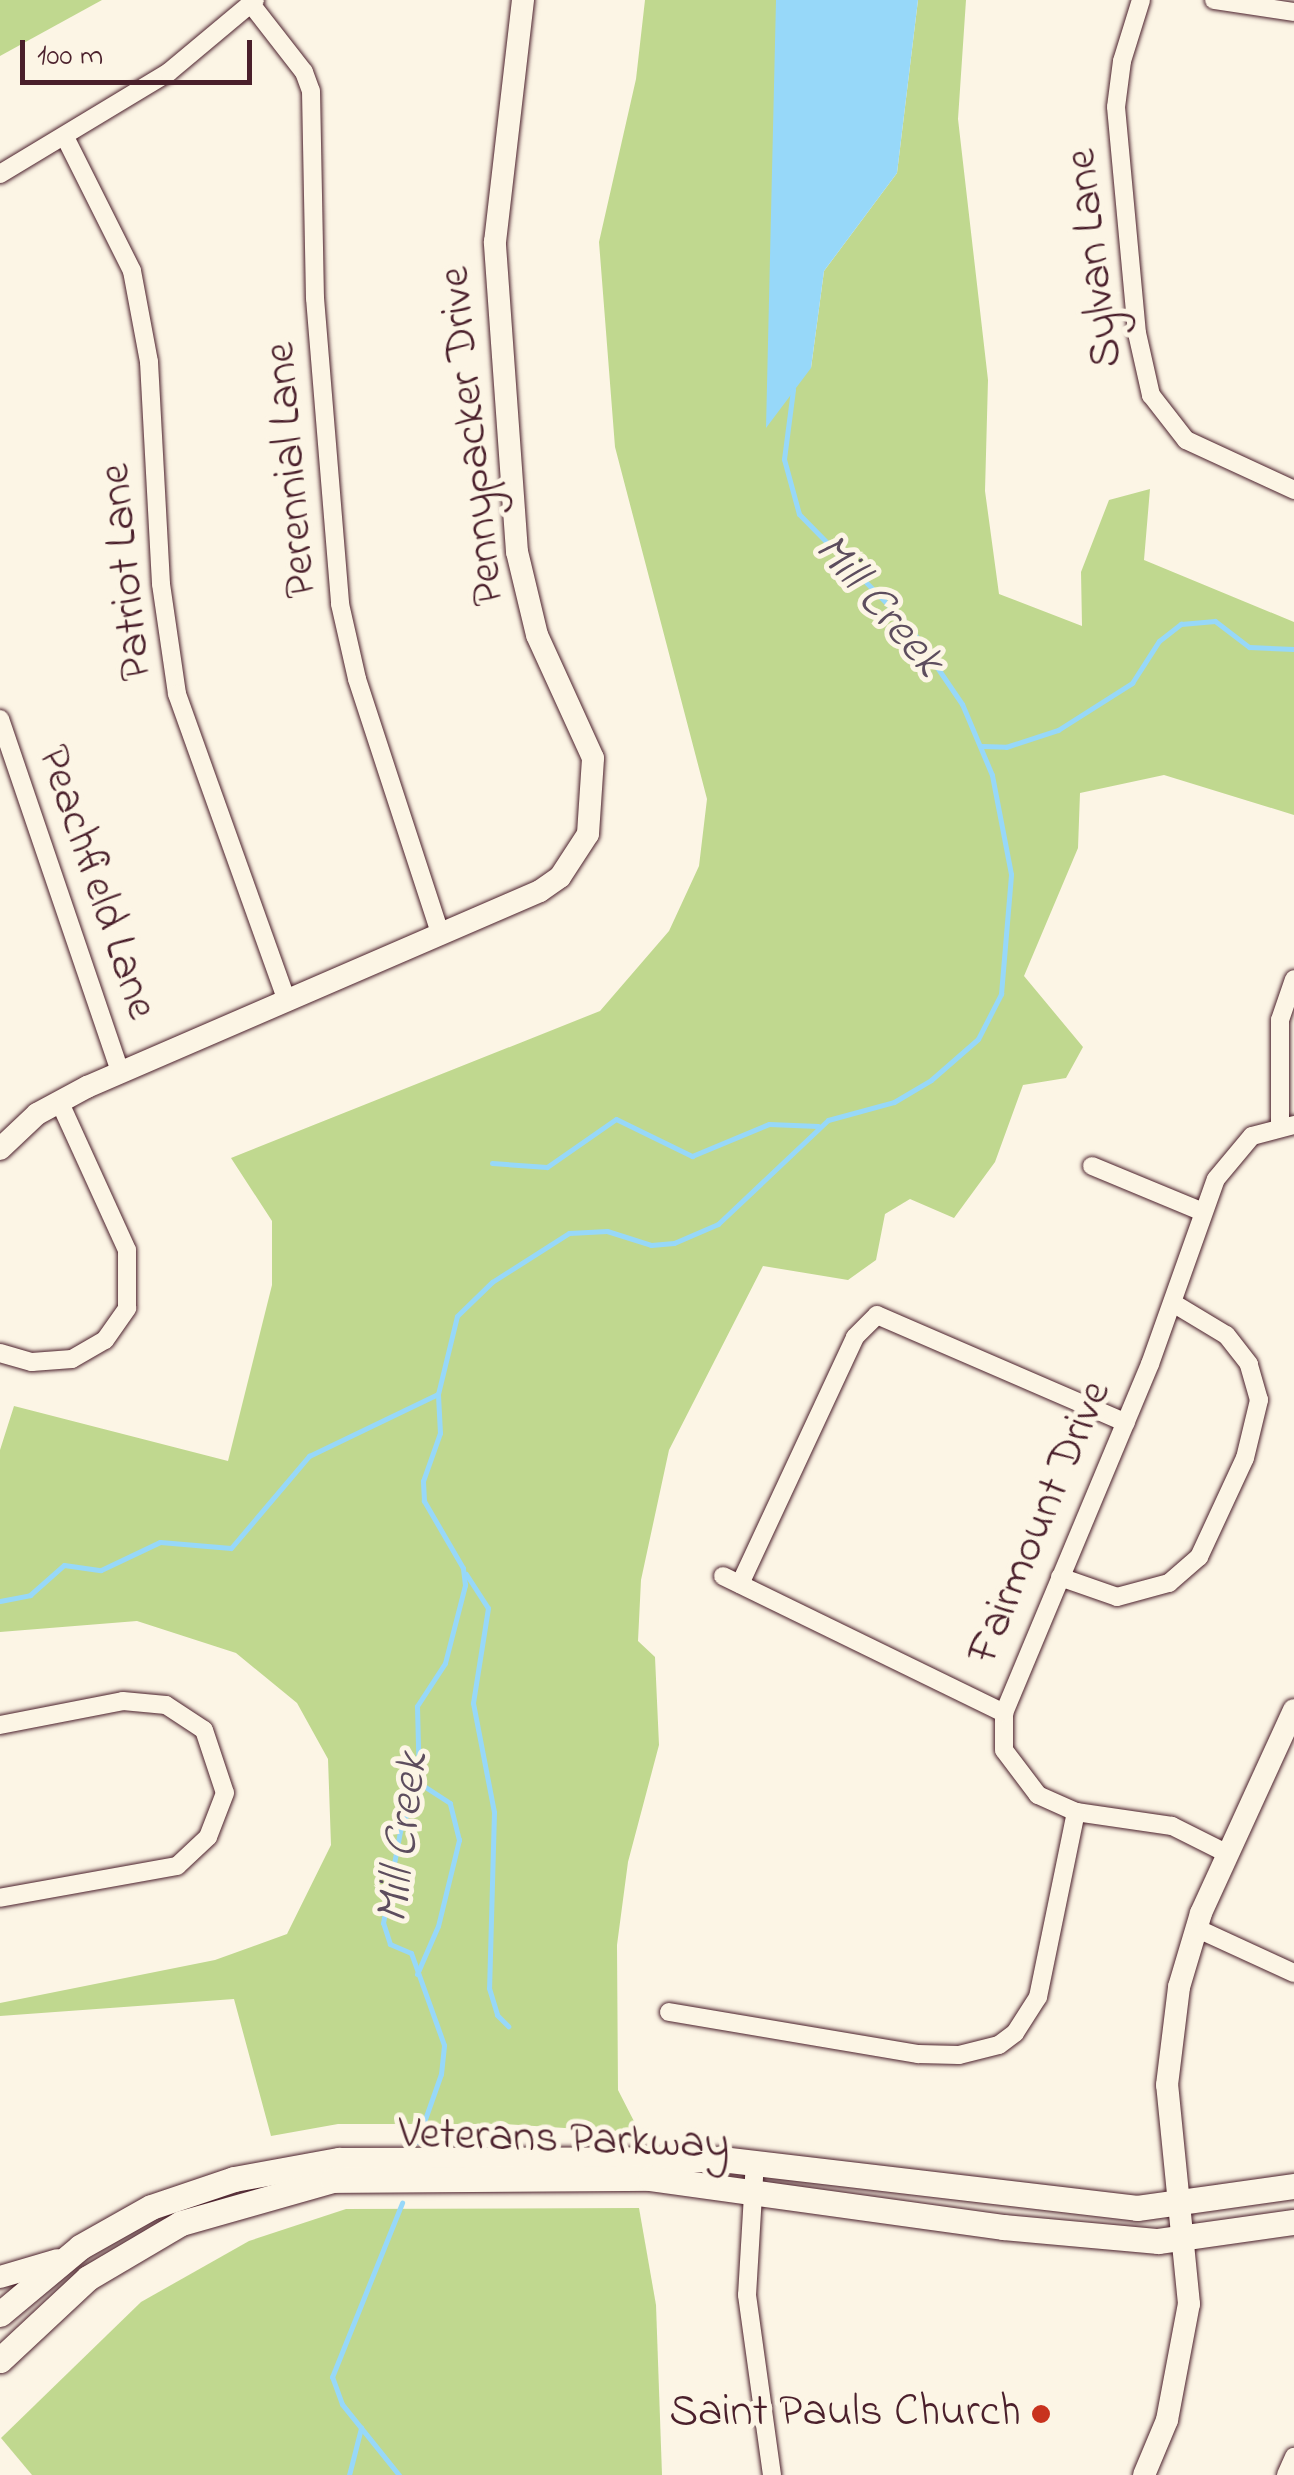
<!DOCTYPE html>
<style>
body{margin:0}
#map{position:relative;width:1294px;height:2475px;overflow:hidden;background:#fcf5e5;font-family:"Indie Flower",sans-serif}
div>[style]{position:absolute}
.green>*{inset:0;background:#c0d88f}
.water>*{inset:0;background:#97d8f9}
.stream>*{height:5px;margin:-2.5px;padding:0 2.5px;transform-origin:2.5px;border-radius:2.5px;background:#97d8f9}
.roads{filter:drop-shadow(0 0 2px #4a1f2b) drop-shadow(0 0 2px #4a1f2b)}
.minor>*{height:18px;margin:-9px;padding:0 9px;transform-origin:9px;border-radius:9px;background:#fcf5e5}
.tertiary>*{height:22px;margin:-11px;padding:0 11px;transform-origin:11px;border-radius:11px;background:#fcf5e5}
.secondary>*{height:25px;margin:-12.5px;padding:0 12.5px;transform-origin:12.5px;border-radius:12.5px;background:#fcf5e5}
.dots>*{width:28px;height:28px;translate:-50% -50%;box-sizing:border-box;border:5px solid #fcf5e5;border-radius:50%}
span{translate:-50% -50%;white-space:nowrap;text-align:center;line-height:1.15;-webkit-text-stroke:10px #fcf5e5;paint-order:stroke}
.street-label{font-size:45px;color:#4a1f2b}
.poi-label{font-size:45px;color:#4a1f2b}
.right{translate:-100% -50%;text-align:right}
.water-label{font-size:48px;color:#5d4d5e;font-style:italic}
.scale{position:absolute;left:20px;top:40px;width:232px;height:45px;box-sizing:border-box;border:5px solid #4a1f2b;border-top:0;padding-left:12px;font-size:30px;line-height:35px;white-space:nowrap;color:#4a1f2b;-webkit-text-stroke:8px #fcf5e5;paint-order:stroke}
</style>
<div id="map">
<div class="green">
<i style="clip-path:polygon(0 0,102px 0,0 56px)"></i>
<i style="clip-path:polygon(645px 0,776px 0,811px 368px,824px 271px,897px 173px,918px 0,966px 0,958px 119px,988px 380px,985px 491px,999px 594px,1082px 626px,1081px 572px,1109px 500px,1150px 489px,1144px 560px,1294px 622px,1294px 815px,1164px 775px,1080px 793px,1078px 848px,1024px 976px,1083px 1047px,1066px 1078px,1023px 1085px,995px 1162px,954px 1218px,910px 1199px,885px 1214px,876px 1260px,848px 1280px,763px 1266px,669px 1450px,641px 1580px,638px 1641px,655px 1657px,659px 1745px,628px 1862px,617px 1945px,618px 2090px,640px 2133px,505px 2124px,338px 2124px,271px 2136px,234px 1999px,0 2016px,0 2003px,215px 1960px,287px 1934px,331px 1845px,328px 1759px,297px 1703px,236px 1653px,137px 1621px,0 1632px,0 1450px,14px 1406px,228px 1461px,272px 1285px,272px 1221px,231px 1158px,600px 1011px,669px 931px,699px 866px,707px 799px,615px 447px,599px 242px,636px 79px)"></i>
<i style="clip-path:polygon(639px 2208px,656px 2305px,662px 2475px,32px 2475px,1px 2438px,141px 2302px,249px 2241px,346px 2209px)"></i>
</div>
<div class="water">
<i style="clip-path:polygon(776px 0,918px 0,897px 173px,824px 271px,811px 368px,766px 428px)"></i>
</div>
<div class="stream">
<i style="left:982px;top:746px;width:24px;rotate:2deg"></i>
<i style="left:1006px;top:747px;width:55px;rotate:-18.1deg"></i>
<i style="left:1058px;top:730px;width:88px;rotate:-32.4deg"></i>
<i style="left:1132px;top:683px;width:50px;rotate:-57.3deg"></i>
<i style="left:1159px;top:641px;width:28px;rotate:-38deg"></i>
<i style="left:1181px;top:624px;width:34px;rotate:-5deg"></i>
<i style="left:1215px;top:621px;width:43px;rotate:37.4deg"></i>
<i style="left:1249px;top:647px;width:45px;rotate:2.5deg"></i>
<i style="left:492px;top:1163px;width:55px;rotate:4.2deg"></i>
<i style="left:547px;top:1167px;width:84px;rotate:-34.8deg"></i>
<i style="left:616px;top:1119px;width:85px;rotate:26deg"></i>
<i style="left:692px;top:1156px;width:83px;rotate:-22.6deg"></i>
<i style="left:769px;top:1124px;width:49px;rotate:2.3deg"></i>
<i style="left:466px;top:1574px;width:40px;rotate:57.1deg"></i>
<i style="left:488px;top:1608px;width:96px;rotate:99deg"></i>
<i style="left:473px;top:1703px;width:111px;rotate:79.1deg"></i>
<i style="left:494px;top:1812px;width:176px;rotate:91.6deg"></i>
<i style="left:489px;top:1988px;width:28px;rotate:73deg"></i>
<i style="left:497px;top:2015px;width:16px;rotate:45deg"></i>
<i style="left:0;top:1601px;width:31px;rotate:-11deg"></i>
<i style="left:30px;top:1595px;width:45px;rotate:-41.4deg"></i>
<i style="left:64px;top:1565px;width:37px;rotate:8deg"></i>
<i style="left:101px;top:1570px;width:65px;rotate:-25.4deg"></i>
<i style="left:160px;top:1542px;width:71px;rotate:4.8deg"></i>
<i style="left:231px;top:1548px;width:121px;rotate:-49.7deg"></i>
<i style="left:309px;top:1456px;width:143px;rotate:-25.7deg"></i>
<i style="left:417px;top:1974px;width:52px;rotate:-66.4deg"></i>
<i style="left:438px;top:1926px;width:89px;rotate:-76.3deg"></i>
<i style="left:459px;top:1840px;width:38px;rotate:-104deg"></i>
<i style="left:450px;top:1803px;width:37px;rotate:-147deg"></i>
<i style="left:417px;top:2142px;width:72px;rotate:-70.6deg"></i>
<i style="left:441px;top:2074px;width:29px;rotate:-84deg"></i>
<i style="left:444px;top:2045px;width:98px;rotate:-109.7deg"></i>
<i style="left:411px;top:1953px;width:23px;rotate:-157deg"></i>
<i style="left:390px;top:1944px;width:22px;rotate:-108deg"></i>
<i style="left:383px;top:1923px;width:94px;rotate:-79.5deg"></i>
<i style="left:400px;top:1831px;width:52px;rotate:-68.4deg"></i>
<i style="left:419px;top:1783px;width:77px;rotate:-91.5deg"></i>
<i style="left:417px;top:1706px;width:51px;rotate:-56.9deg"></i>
<i style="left:445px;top:1663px;width:81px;rotate:-75.6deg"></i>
<i style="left:465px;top:1585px;width:17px;rotate:-97deg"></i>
<i style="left:463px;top:1568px;width:78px;rotate:-120.2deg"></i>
<i style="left:424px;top:1501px;width:20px;rotate:-93deg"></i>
<i style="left:423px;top:1481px;width:51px;rotate:-70.5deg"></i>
<i style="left:440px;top:1433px;width:39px;rotate:-93deg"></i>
<i style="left:438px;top:1394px;width:80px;rotate:-76.3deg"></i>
<i style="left:457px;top:1316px;width:49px;rotate:-44.2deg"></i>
<i style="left:492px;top:1282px;width:91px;rotate:-32.5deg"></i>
<i style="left:569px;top:1233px;width:38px;rotate:-3deg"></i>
<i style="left:607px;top:1231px;width:46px;rotate:17.7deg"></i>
<i style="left:651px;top:1245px;width:23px;rotate:-5deg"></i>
<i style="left:674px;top:1243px;width:48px;rotate:-23.4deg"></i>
<i style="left:718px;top:1224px;width:151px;rotate:-43.4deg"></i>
<i style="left:828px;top:1120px;width:68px;rotate:-15.3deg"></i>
<i style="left:894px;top:1102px;width:43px;rotate:-30.7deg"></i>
<i style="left:931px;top:1080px;width:62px;rotate:-41.1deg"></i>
<i style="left:978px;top:1039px;width:51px;rotate:-62.9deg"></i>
<i style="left:1001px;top:994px;width:120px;rotate:-85.2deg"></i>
<i style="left:1011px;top:874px;width:101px;rotate:-100.9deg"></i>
<i style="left:992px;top:775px;width:77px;rotate:-112.9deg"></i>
<i style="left:962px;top:704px;width:94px;rotate:-124.2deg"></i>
<i style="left:909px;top:626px;width:157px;rotate:-134.5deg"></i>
<i style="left:799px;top:514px;width:57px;rotate:-105.3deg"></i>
<i style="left:784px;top:459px;width:70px;rotate:-82.6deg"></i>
<i style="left:349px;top:2475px;width:49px;rotate:-75.7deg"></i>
<i style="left:399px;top:2475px;width:91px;rotate:-128.8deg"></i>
<i style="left:342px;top:2404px;width:29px;rotate:-110deg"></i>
<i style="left:332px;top:2377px;width:188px;rotate:-68.1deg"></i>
</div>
<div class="roads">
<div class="minor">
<i style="left:1141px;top:0;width:64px;rotate:107.3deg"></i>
<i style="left:1122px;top:61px;width:46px;rotate:97.4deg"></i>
<i style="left:1116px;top:107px;width:227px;rotate:84.7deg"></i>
<i style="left:1137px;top:333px;width:64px;rotate:77.3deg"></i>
<i style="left:1151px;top:395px;width:57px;rotate:52.1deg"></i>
<i style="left:1186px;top:440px;width:119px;rotate:24.8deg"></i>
<i style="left:1214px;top:0;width:81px;rotate:8.5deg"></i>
<i style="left:251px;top:4px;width:86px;rotate:52.1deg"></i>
<i style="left:304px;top:72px;width:20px;rotate:70deg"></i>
<i style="left:311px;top:91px;width:207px;rotate:88.9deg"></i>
<i style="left:315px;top:298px;width:307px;rotate:85.3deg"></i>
<i style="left:340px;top:604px;width:77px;rotate:77.2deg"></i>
<i style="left:357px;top:679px;width:267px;rotate:71.9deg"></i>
<i style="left:65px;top:137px;width:150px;rotate:63.4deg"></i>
<i style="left:132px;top:271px;width:93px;rotate:79.4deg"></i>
<i style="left:149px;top:362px;width:222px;rotate:86.9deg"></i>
<i style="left:161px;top:584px;width:111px;rotate:81.7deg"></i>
<i style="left:177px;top:694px;width:324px;rotate:70.3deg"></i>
<i style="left:0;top:174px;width:197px;rotate:-31.1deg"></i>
<i style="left:169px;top:72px;width:112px;rotate:-39.9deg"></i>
<i style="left:0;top:719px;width:372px;rotate:71.2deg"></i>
<i style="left:1280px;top:1126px;width:106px;rotate:-90deg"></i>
<i style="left:1280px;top:1020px;width:43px;rotate:-71.1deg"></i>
<i style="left:1092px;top:1166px;width:120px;rotate:22.5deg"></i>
<i style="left:0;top:1353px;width:33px;rotate:16deg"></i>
<i style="left:32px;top:1362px;width:40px;rotate:-4.3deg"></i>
<i style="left:72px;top:1359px;width:38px;rotate:-30deg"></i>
<i style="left:105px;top:1340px;width:39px;rotate:-55deg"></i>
<i style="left:127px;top:1308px;width:58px;rotate:-90deg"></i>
<i style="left:127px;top:1250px;width:164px;rotate:-114.5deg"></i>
<i style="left:723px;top:1576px;width:313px;rotate:26deg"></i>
<i style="left:1060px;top:1577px;width:60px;rotate:19.3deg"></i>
<i style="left:1117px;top:1597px;width:54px;rotate:-15.1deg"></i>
<i style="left:1169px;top:1583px;width:40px;rotate:-41deg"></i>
<i style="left:1199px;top:1557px;width:109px;rotate:-65.1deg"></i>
<i style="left:1245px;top:1458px;width:60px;rotate:-76.4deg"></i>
<i style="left:1259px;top:1400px;width:37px;rotate:-106deg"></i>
<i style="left:1249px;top:1364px;width:37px;rotate:-128deg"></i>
<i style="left:1226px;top:1335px;width:62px;rotate:-148.9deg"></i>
<i style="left:740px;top:1584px;width:272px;rotate:-65deg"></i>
<i style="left:855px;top:1337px;width:31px;rotate:-45deg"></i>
<i style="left:877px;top:1315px;width:271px;rotate:23.4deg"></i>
<i style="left:0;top:1725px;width:125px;rotate:-11deg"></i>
<i style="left:123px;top:1701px;width:43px;rotate:5.3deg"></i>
<i style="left:166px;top:1705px;width:45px;rotate:33.3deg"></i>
<i style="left:204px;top:1730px;width:66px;rotate:71.6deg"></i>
<i style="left:225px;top:1793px;width:47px;rotate:111.1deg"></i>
<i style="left:208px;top:1837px;width:42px;rotate:136.9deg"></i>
<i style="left:177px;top:1866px;width:180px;rotate:169.8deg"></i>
<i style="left:1228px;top:1854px;width:63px;rotate:-153.4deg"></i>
<i style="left:1172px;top:1826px;width:97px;rotate:-171.7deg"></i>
<i style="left:1076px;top:1812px;width:42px;rotate:-155.9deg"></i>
<i style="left:1038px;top:1795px;width:56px;rotate:-127.1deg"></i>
<i style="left:1004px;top:1750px;width:37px;rotate:-90deg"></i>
<i style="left:1004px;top:1713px;width:378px;rotate:-67.3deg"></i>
<i style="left:1150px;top:1364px;width:196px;rotate:-70.4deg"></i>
<i style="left:1216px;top:1179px;width:56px;rotate:-50.1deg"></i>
<i style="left:1252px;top:1136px;width:43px;rotate:-14.7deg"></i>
<i style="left:1196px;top:1928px;width:108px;rotate:24.7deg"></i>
<i style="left:669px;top:2012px;width:253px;rotate:9.6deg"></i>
<i style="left:918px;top:2054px;width:41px;rotate:1.4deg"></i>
<i style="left:959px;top:2055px;width:41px;rotate:-14deg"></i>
<i style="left:999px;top:2045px;width:20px;rotate:-37deg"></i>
<i style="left:1015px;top:2033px;width:43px;rotate:-57.4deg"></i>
<i style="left:1038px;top:1997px;width:189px;rotate:-78.4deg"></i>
<i style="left:755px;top:2161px;width:134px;rotate:93.4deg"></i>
<i style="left:747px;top:2295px;width:182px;rotate:82.1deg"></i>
<i style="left:1286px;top:2475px;width:20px;rotate:-66deg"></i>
</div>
<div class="tertiary">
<i style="left:0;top:1149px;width:51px;rotate:-43.4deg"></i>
<i style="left:37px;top:1114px;width:57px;rotate:-28.4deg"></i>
<i style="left:87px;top:1087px;width:494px;rotate:-23.4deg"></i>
<i style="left:540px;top:891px;width:24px;rotate:-35deg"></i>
<i style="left:560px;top:877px;width:51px;rotate:-56.9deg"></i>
<i style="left:588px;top:834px;width:76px;rotate:-86.2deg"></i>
<i style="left:593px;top:758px;width:135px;rotate:-114.5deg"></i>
<i style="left:537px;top:635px;width:85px;rotate:-103.5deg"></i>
<i style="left:517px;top:552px;width:311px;rotate:-94.1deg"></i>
<i style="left:495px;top:242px;width:244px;rotate:-83.4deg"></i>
<i style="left:0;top:2277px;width:60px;rotate:-16.3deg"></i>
<i style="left:1144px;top:2475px;width:60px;rotate:-67.3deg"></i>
<i style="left:1167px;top:2420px;width:118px;rotate:-79.3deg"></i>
<i style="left:1189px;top:2304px;width:220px;rotate:-95.7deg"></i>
<i style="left:1167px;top:2085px;width:99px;rotate:-83deg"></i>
<i style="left:1179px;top:1987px;width:77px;rotate:-73.4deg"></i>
<i style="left:1201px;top:1913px;width:223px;rotate:-65.4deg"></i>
</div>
<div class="secondary">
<i style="left:0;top:2314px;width:104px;rotate:-39.9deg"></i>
<i style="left:80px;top:2247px;width:81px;rotate:-29.4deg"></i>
<i style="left:151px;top:2207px;width:88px;rotate:-18.6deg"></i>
<i style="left:234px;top:2179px;width:107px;rotate:-10.3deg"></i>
<i style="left:339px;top:2160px;width:382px;rotate:-0.1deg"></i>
<i style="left:721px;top:2159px;width:419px;rotate:6.7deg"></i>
<i style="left:1137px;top:2208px;width:159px;rotate:-8deg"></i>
<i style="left:0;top:2360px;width:120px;rotate:-43deg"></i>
<i style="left:88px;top:2278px;width:108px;rotate:-30.6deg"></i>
<i style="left:181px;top:2223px;width:158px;rotate:-15.8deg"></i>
<i style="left:333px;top:2180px;width:317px;rotate:-0.4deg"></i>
<i style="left:650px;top:2178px;width:356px;rotate:7.9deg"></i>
<i style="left:1003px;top:2227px;width:156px;rotate:5.2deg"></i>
<i style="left:1158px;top:2241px;width:137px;rotate:-8deg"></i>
</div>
</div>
<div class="dots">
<i style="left:1041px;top:2414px;background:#c8321e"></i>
</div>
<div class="street-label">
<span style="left:1096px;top:258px;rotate:-97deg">Sylvan Lane</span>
<span style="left:474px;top:436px;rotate:-96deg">Pennypacker Drive</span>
<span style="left:293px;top:470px;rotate:-95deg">Perennial Lane</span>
<span style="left:128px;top:572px;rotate:-96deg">Patriot Lane</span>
<span style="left:95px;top:883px;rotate:71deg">Peachfield Lane</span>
<span style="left:1041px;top:1523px;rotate:-67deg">Fairmount Drive</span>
<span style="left:564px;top:2141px;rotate:2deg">Veterans Parkway</span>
</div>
<div class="poi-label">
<span class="right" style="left:1021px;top:2414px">Saint Pauls Church</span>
</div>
<div class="water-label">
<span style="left:878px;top:606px;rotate:49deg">Mill Creek</span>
<span style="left:404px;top:1838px;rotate:-83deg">Mill Creek</span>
</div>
<div class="scale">100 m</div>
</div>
